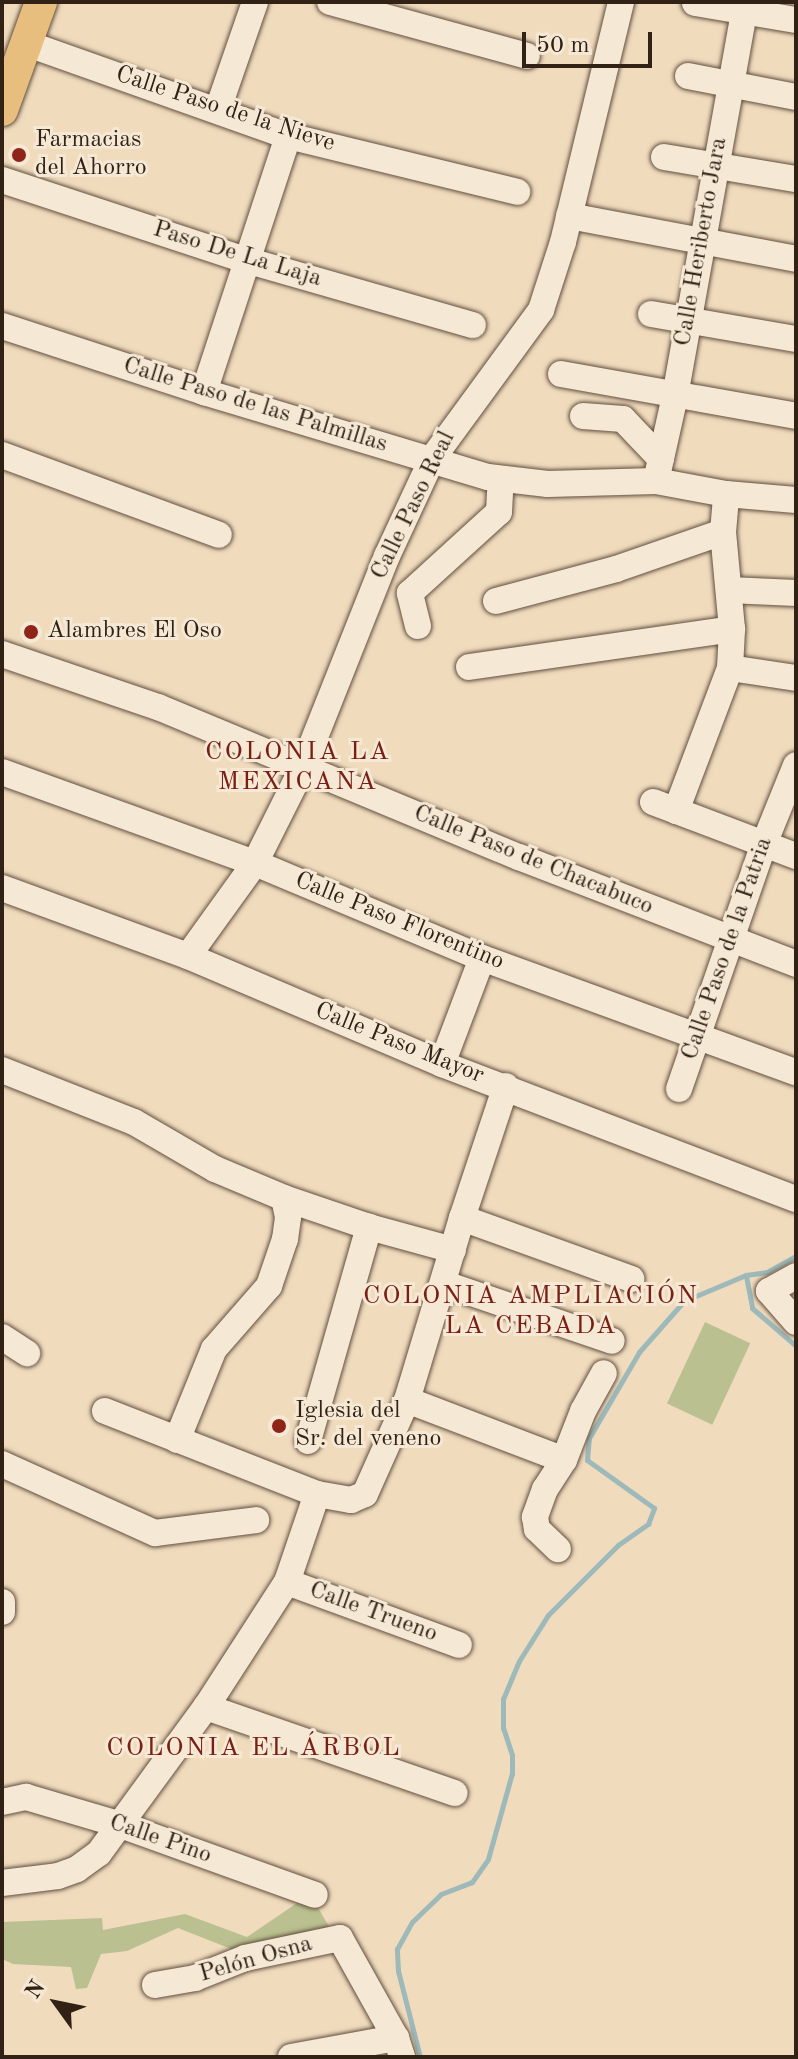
<!DOCTYPE html>
<meta charset="utf-8">
<style>
body{margin:0}
#map{position:relative;width:798px;height:2059px;overflow:hidden;background:#f0dbbd;font-family:"Old Standard TT",serif}
div>[style]{position:absolute}
.green>*{inset:0;background:#bbc090;transform-origin:0 0}
.stream>*{height:5px;margin:-2.5px;padding:0 2.5px;transform-origin:2.5px;border-radius:2.5px;background:#9db9b9}
.roads{filter:drop-shadow(0 0 2px #625040) drop-shadow(0 0 2px #625040)}
.minor>*{height:26px;margin:-13px;padding:0 13px;transform-origin:13px;border-radius:13px;background:#f5e8d4}
.major>*{height:32px;margin:-16px;padding:0 16px;transform-origin:16px;border-radius:16px;background:#e8be7e}
.dots>*{width:22px;height:22px;translate:-50% -50%;box-sizing:border-box;border:4px solid #f5e8d4;border-radius:50%}
span{translate:-50% -50%;white-space:nowrap;text-align:center;line-height:1.15;-webkit-text-stroke:6px #f5e8d4;paint-order:stroke}
.street-label{font-size:24px;color:#322216}
.poi-label{font-size:24px;color:#322216}
.left{translate:0 -50%;text-align:left}
.neighbourhood-label{font-size:26px;color:#7a1f14;letter-spacing:2px}
.frame{position:absolute;inset:0;border:4px solid #322216;pointer-events:none}
.north{position:absolute;left:16px;top:1963px;width:80px;height:80px;-webkit-text-stroke:6px #f5e8d4;paint-order:stroke;rotate:303deg;font-size:22px;font-weight:700;line-height:32px;text-align:center;color:#322216}
.north::after{content:'';display:block;margin:auto;width:28px;height:36px;background:#322216;clip-path:polygon(50% 0,100% 100%,50% 72%,0 100%)}
.scale{position:absolute;left:522px;top:32px;width:130px;height:36px;box-sizing:border-box;border:4px solid #322216;border-top:0;padding-left:10px;font-size:24px;line-height:28px;white-space:nowrap;color:#322216;-webkit-text-stroke:6px #f5e8d4;paint-order:stroke}
</style>
<div id="map">
<div class="green">
<i style="left:705px;top:1322px;width:50px;height:90px;rotate:25deg"></i>
<i style="clip-path:polygon(300px 1901px,314px 1901px,334px 1935px,244px 1954px,178px 1928px,127px 1951px,101px 1954px,87px 1988px,76px 1989px,71px 1967px,13px 1964px,2px 1959px,2px 1922px,102px 1918px,103px 1930px,185px 1914px,247px 1937px)"></i>
</div>
<div class="stream">
<i style="left:746px;top:1276px;width:33px;rotate:79deg"></i>
<i style="left:752px;top:1308px;width:58px;rotate:40.8deg"></i>
<i style="left:420px;top:2057px;width:89px;rotate:-104.3deg"></i>
<i style="left:398px;top:1971px;width:22px;rotate:-93deg"></i>
<i style="left:397px;top:1949px;width:31px;rotate:-61deg"></i>
<i style="left:412px;top:1922px;width:40px;rotate:-44deg"></i>
<i style="left:441px;top:1894px;width:33px;rotate:-21deg"></i>
<i style="left:472px;top:1882px;width:28px;rotate:-55deg"></i>
<i style="left:488px;top:1859px;width:89px;rotate:-74.4deg"></i>
<i style="left:512px;top:1773px;width:18px;rotate:-90deg"></i>
<i style="left:512px;top:1755px;width:28px;rotate:-108deg"></i>
<i style="left:503px;top:1728px;width:29px;rotate:-90deg"></i>
<i style="left:503px;top:1699px;width:41px;rotate:-67.2deg"></i>
<i style="left:519px;top:1661px;width:54px;rotate:-57.8deg"></i>
<i style="left:548px;top:1615px;width:99px;rotate:-45deg"></i>
<i style="left:618px;top:1545px;width:37px;rotate:-35deg"></i>
<i style="left:648px;top:1524px;width:17px;rotate:-69deg"></i>
<i style="left:654px;top:1508px;width:82px;rotate:-144.4deg"></i>
<i style="left:587px;top:1460px;width:22px;rotate:-85deg"></i>
<i style="left:589px;top:1438px;width:99px;rotate:-59.8deg"></i>
<i style="left:639px;top:1352px;width:68px;rotate:-48.6deg"></i>
<i style="left:684px;top:1301px;width:67px;rotate:-22.8deg"></i>
<i style="left:746px;top:1275px;width:21px;rotate:-8deg"></i>
<i style="left:767px;top:1272px;width:33px;rotate:-29deg"></i>
</div>
<div class="roads">
<div class="minor">
<i style="left:330px;top:2px;width:204px;rotate:15.3deg"></i>
<i style="left:695px;top:3px;width:102px;rotate:9.6deg"></i>
<i style="left:28px;top:44px;width:276px;rotate:19.5deg"></i>
<i style="left:288px;top:136px;width:236px;rotate:13.7deg"></i>
<i style="left:688px;top:76px;width:110px;rotate:11deg"></i>
<i style="left:218px;top:109px;width:113px;rotate:-70.9deg"></i>
<i style="left:664px;top:157px;width:134px;rotate:9.5deg"></i>
<i style="left:2px;top:180px;width:257px;rotate:18.2deg"></i>
<i style="left:246px;top:260px;width:236px;rotate:16deg"></i>
<i style="left:569px;top:216px;width:231px;rotate:10.7deg"></i>
<i style="left:651px;top:314px;width:147px;rotate:9.8deg"></i>
<i style="left:2px;top:326px;width:213px;rotate:18.1deg"></i>
<i style="left:204px;top:392px;width:296px;rotate:16.7deg"></i>
<i style="left:488px;top:477px;width:60px;rotate:6.7deg"></i>
<i style="left:548px;top:484px;width:108px;rotate:-1.6deg"></i>
<i style="left:656px;top:481px;width:71px;rotate:10.5deg"></i>
<i style="left:726px;top:494px;width:70px;rotate:4.9deg"></i>
<i style="left:561px;top:374px;width:239px;rotate:10.1deg"></i>
<i style="left:204px;top:392px;width:269px;rotate:-71.8deg"></i>
<i style="left:583px;top:416px;width:40px;rotate:4.3deg"></i>
<i style="left:623px;top:419px;width:55px;rotate:46.5deg"></i>
<i style="left:2px;top:455px;width:231px;rotate:20.2deg"></i>
<i style="left:656px;top:481px;width:87px;rotate:-77.4deg"></i>
<i style="left:675px;top:396px;width:400px;rotate:-79.8deg"></i>
<i style="left:729px;top:590px;width:67px;rotate:2.6deg"></i>
<i style="left:496px;top:601px;width:124px;rotate:-14.9deg"></i>
<i style="left:616px;top:569px;width:113px;rotate:-19.1deg"></i>
<i style="left:418px;top:626px;width:34px;rotate:-104deg"></i>
<i style="left:410px;top:593px;width:120px;rotate:-42.3deg"></i>
<i style="left:499px;top:512px;width:33px;rotate:-87deg"></i>
<i style="left:2px;top:654px;width:165px;rotate:18.8deg"></i>
<i style="left:158px;top:707px;width:391px;rotate:22.6deg"></i>
<i style="left:519px;top:857px;width:297px;rotate:21.1deg"></i>
<i style="left:469px;top:667px;width:266px;rotate:-8.2deg"></i>
<i style="left:730px;top:668px;width:67px;rotate:8.6deg"></i>
<i style="left:2px;top:772px;width:269px;rotate:19.8deg"></i>
<i style="left:255px;top:863px;width:246px;rotate:22.7deg"></i>
<i style="left:482px;top:958px;width:334px;rotate:20deg"></i>
<i style="left:653px;top:802px;width:153px;rotate:20.7deg"></i>
<i style="left:676px;top:811px;width:153px;rotate:-69.3deg"></i>
<i style="left:730px;top:668px;width:39px;rotate:-87deg"></i>
<i style="left:732px;top:629px;width:97px;rotate:-95.3deg"></i>
<i style="left:723px;top:532px;width:38px;rotate:-85deg"></i>
<i style="left:2px;top:888px;width:198px;rotate:20.1deg"></i>
<i style="left:188px;top:956px;width:276px;rotate:23deg"></i>
<i style="left:442px;top:1064px;width:379px;rotate:20.9deg"></i>
<i style="left:188px;top:956px;width:115px;rotate:-54.2deg"></i>
<i style="left:255px;top:863px;width:107px;rotate:-63.4deg"></i>
<i style="left:303px;top:767px;width:227px;rotate:-68.3deg"></i>
<i style="left:387px;top:556px;width:107px;rotate:-65.1deg"></i>
<i style="left:432px;top:459px;width:185px;rotate:-53.8deg"></i>
<i style="left:541px;top:310px;width:71px;rotate:-72.1deg"></i>
<i style="left:563px;top:242px;width:247px;rotate:-76.4deg"></i>
<i style="left:442px;top:1064px;width:113px;rotate:-69.3deg"></i>
<i style="left:2px;top:1070px;width:142px;rotate:21.5deg"></i>
<i style="left:134px;top:1122px;width:94px;rotate:30.1deg"></i>
<i style="left:215px;top:1169px;width:75px;rotate:22.8deg"></i>
<i style="left:284px;top:1198px;width:90px;rotate:18.8deg"></i>
<i style="left:369px;top:1227px;width:87px;rotate:15.3deg"></i>
<i style="left:679px;top:1089px;width:259px;rotate:-70.9deg"></i>
<i style="left:764px;top:844px;width:85px;rotate:-67.9deg"></i>
<i style="left:462px;top:1218px;width:180px;rotate:19.8deg"></i>
<i style="left:796px;top:1276px;width:31px;rotate:151deg"></i>
<i style="left:769px;top:1291px;width:41px;rotate:48.9deg"></i>
<i style="left:445px;top:1284px;width:176px;rotate:18.8deg"></i>
<i style="left:2px;top:1337px;width:30px;rotate:33deg"></i>
<i style="left:407px;top:1400px;width:168px;rotate:20.9deg"></i>
<i style="left:564px;top:1460px;width:35px;rotate:123deg"></i>
<i style="left:545px;top:1489px;width:30px;rotate:110deg"></i>
<i style="left:535px;top:1517px;width:12px;rotate:81deg"></i>
<i style="left:537px;top:1529px;width:29px;rotate:44deg"></i>
<i style="left:105px;top:1411px;width:228px;rotate:21.4deg"></i>
<i style="left:317px;top:1494px;width:35px;rotate:10deg"></i>
<i style="left:351px;top:1500px;width:15px;rotate:-23deg"></i>
<i style="left:365px;top:1494px;width:103px;rotate:-65.9deg"></i>
<i style="left:407px;top:1400px;width:190px;rotate:-73.2deg"></i>
<i style="left:462px;top:1218px;width:139px;rotate:-71.6deg"></i>
<i style="left:177px;top:1440px;width:98px;rotate:-67.9deg"></i>
<i style="left:214px;top:1349px;width:84px;rotate:-48.9deg"></i>
<i style="left:269px;top:1286px;width:50px;rotate:-71.2deg"></i>
<i style="left:285px;top:1239px;width:22px;rotate:-82deg"></i>
<i style="left:288px;top:1217px;width:19px;rotate:-102deg"></i>
<i style="left:308px;top:1441px;width:223px;rotate:-74.1deg"></i>
<i style="left:564px;top:1460px;width:53px;rotate:-68.8deg"></i>
<i style="left:583px;top:1411px;width:43px;rotate:-61.1deg"></i>
<i style="left:2px;top:1464px;width:168px;rotate:24.3deg"></i>
<i style="left:155px;top:1533px;width:102px;rotate:-7.3deg"></i>
<i style="left:287px;top:1582px;width:183px;rotate:20.1deg"></i>
<i style="left:2px;top:1602px;width:10px;rotate:90deg"></i>
<i style="left:206px;top:1707px;width:263px;rotate:19.1deg"></i>
<i style="left:2px;top:1802px;width:25px;rotate:-12deg"></i>
<i style="left:26px;top:1797px;width:96px;rotate:16.4deg"></i>
<i style="left:118px;top:1824px;width:209px;rotate:19.8deg"></i>
<i style="left:2px;top:1883px;width:56px;rotate:-7.1deg"></i>
<i style="left:58px;top:1876px;width:20px;rotate:-20deg"></i>
<i style="left:77px;top:1869px;width:27px;rotate:-36deg"></i>
<i style="left:99px;top:1853px;width:181px;rotate:-53.8deg"></i>
<i style="left:206px;top:1707px;width:149px;rotate:-57.1deg"></i>
<i style="left:287px;top:1582px;width:93px;rotate:-71.2deg"></i>
<i style="left:155px;top:1985px;width:41px;rotate:-9.9deg"></i>
<i style="left:195px;top:1978px;width:54px;rotate:-21.8deg"></i>
<i style="left:245px;top:1958px;width:97px;rotate:-11.9deg"></i>
<i style="left:340px;top:1938px;width:115px;rotate:60.8deg"></i>
<i style="left:396px;top:2038px;width:20px;rotate:72deg"></i>
<i style="left:291px;top:2057px;width:107px;rotate:-10.3deg"></i>
</div>
<div class="major">
<i style="left:2px;top:110px;width:115px;rotate:-70.1deg"></i>
</div>
</div>
<div class="dots">
<i style="left:19px;top:155px;background:#8f2418"></i>
<i style="left:31px;top:632px;background:#8f2418"></i>
<i style="left:279px;top:1426px;background:#8f2418"></i>
</div>
<div class="street-label">
<span style="left:225px;top:110px;rotate:18deg">Calle Paso de la Nieve</span>
<span style="left:702px;top:242px;rotate:-80deg">Calle Heriberto Jara</span>
<span style="left:237px;top:255px;rotate:17deg">Paso De La Laja</span>
<span style="left:255px;top:406px;rotate:17deg">Calle Paso de las Palmillas</span>
<span style="left:414px;top:506px;rotate:-64deg">Calle Paso Real</span>
<span style="left:533px;top:861px;rotate:22deg">Calle Paso de Chacabuco</span>
<span style="left:399px;top:922px;rotate:22deg">Calle Paso Florentino</span>
<span style="left:728px;top:949px;rotate:-71deg">Calle Paso de la Patria</span>
<span style="left:399px;top:1044px;rotate:22deg">Calle Paso Mayor</span>
<span style="left:373px;top:1613px;rotate:20deg">Calle Trueno</span>
<span style="left:160px;top:1840px;rotate:19deg">Calle Pino</span>
<span style="left:256px;top:1960px;rotate:-16deg">Pelón Osna</span>
</div>
<div class="poi-label">
<span class="left" style="left:35px;top:155px">Farmacias<br>del Ahorro</span>
<span class="left" style="left:47px;top:632px">Alambres El Oso</span>
<span class="left" style="left:295px;top:1426px">Iglesia del<br>Sr. del veneno</span>
</div>
<div class="neighbourhood-label">
<span style="left:298px;top:768px">COLONIA LA<br>MEXICANA</span>
<span style="left:531px;top:1312px">COLONIA AMPLIACIÓN<br>LA CEBADA</span>
<span style="left:254px;top:1749px">COLONIA EL ÁRBOL</span>
</div>
<div class="frame"></div>
<div class="north">N</div>
<div class="scale">50 m</div>
</div>
